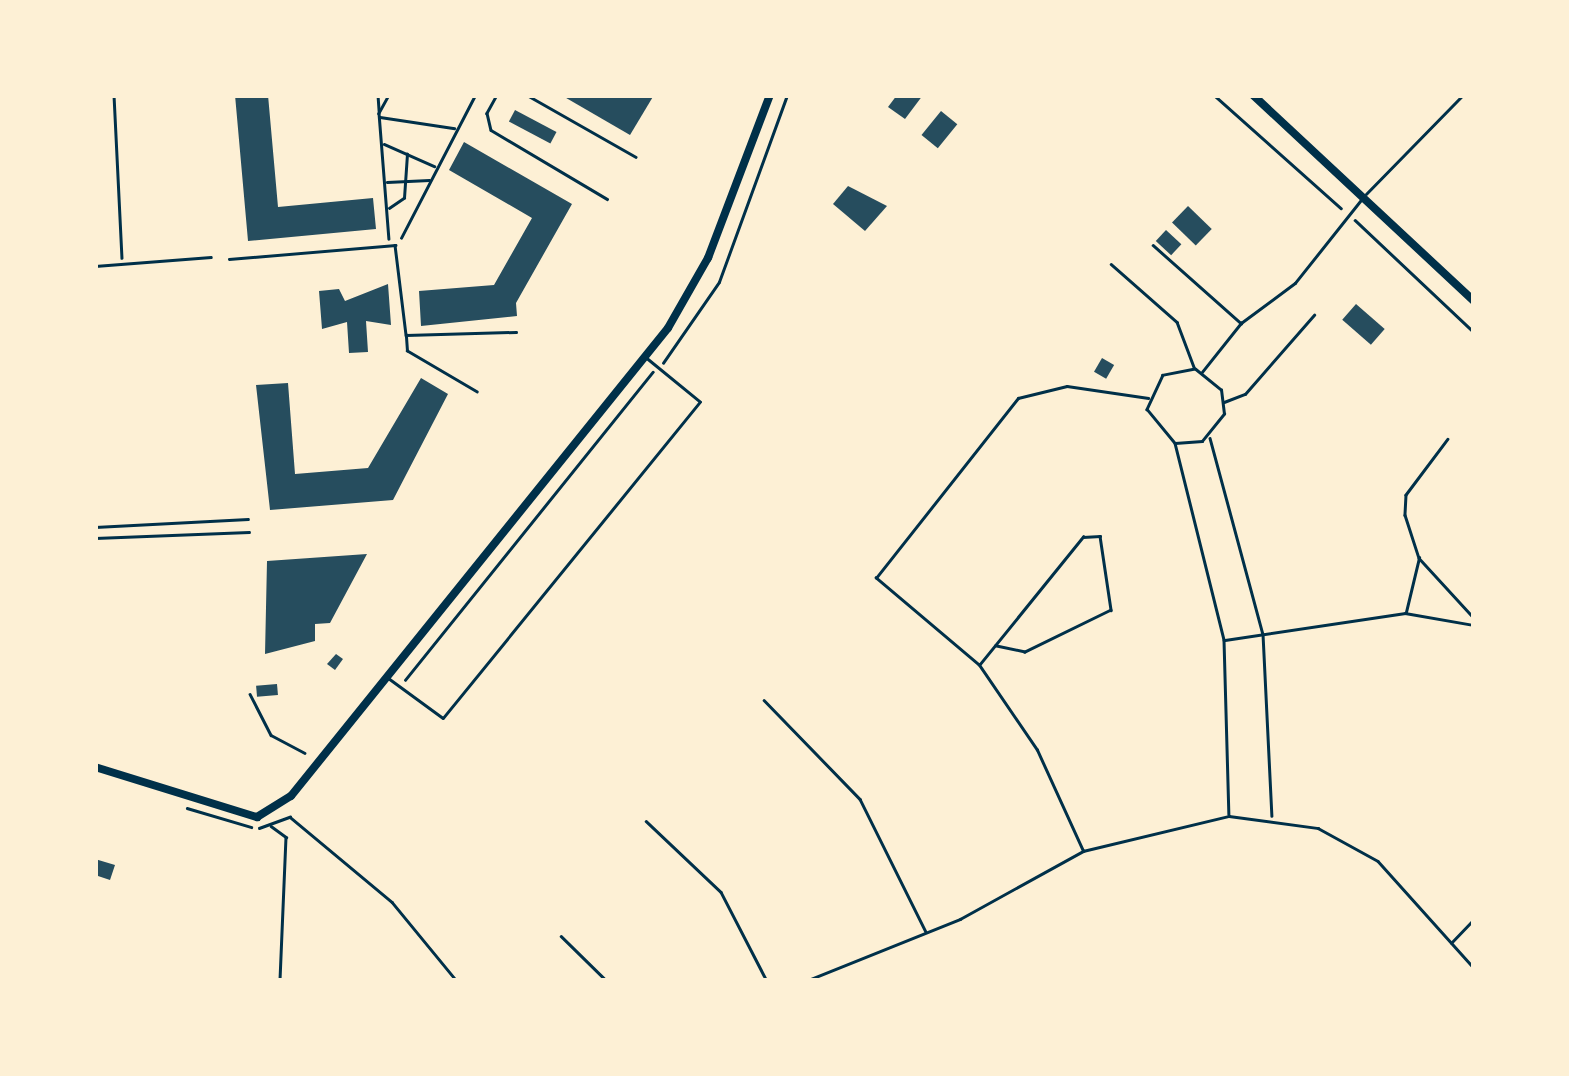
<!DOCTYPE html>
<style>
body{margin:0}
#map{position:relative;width:1569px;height:1076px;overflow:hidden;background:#fdf0d5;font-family:Lato,sans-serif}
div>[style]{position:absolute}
.building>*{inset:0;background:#264d5e;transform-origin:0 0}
.path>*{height:2.5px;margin:-1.25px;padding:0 1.25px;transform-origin:1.25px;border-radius:1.25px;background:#003049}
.service>*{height:2.5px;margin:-1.25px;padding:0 1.25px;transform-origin:1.25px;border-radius:1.25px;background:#003049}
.tertiary>*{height:8px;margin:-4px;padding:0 4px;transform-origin:4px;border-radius:4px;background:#003049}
span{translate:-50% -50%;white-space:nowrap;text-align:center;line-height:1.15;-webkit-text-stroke:9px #fdf0d5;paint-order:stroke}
.frame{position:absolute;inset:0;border:98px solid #fdf0d5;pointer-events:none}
</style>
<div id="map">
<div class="building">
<i style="clip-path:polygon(235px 95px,268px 95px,278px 207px,373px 198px,376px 229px,248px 241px)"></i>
<i style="clip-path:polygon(561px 95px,654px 95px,630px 135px)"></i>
<i style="clip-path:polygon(897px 95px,923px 95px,905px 119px,888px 107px)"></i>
<i style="left:515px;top:110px;width:47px;height:13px;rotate:28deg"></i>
<i style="left:941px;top:111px;width:21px;height:31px;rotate:39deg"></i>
<i style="clip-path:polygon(464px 142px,572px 204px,516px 303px,517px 316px,421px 326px,419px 291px,494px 285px,532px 218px,449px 170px)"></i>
<i style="clip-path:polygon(848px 186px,887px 206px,865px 231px,833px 204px)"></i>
<i style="left:1188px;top:206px;width:33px;height:23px;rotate:44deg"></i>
<i style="left:1166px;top:230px;width:21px;height:15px;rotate:43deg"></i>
<i style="clip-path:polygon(388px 284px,391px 325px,366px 321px,368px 352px,349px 353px,347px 322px,322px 329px,319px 291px,339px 289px,345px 301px)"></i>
<i style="left:1356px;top:304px;width:38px;height:21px;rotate:41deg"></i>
<i style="left:1102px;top:358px;width:14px;height:16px;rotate:30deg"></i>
<i style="clip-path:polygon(421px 378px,448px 394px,393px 500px,270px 510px,256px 385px,288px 383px,295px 474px,368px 468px)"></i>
<i style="clip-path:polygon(367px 554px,330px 623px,315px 624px,315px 641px,265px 654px,267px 561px)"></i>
<i style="clip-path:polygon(336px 654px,343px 659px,335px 670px,327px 664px)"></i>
<i style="left:277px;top:684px;width:11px;height:21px;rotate:85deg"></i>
<i style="clip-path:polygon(95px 859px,115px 865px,110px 880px,95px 875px)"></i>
</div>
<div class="path">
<i style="left:114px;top:95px;width:163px;rotate:87.2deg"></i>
<i style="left:378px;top:95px;width:16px;rotate:86deg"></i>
<i style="left:389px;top:95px;width:21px;rotate:119deg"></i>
<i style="left:379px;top:113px;width:126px;rotate:85.5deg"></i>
<i style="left:1214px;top:95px;width:170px;rotate:41.7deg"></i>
<i style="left:380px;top:117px;width:75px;rotate:8.5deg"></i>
<i style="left:384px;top:144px;width:55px;rotate:23.7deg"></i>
<i style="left:387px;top:182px;width:42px;rotate:-2.7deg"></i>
<i style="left:389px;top:208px;width:18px;rotate:-34deg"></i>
<i style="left:404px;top:198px;width:44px;rotate:-86.1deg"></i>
<i style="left:1355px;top:220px;width:163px;rotate:43.3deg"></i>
<i style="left:401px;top:238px;width:161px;rotate:-62.6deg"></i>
<i style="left:663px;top:363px;width:98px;rotate:-55.3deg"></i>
<i style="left:719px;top:282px;width:199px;rotate:-70deg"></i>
<i style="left:95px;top:527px;width:153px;rotate:-3deg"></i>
<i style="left:405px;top:680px;width:395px;rotate:-51.2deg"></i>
<i style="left:250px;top:694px;width:46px;rotate:62.9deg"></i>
<i style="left:271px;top:735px;width:38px;rotate:28deg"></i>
<i style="left:187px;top:808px;width:67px;rotate:16.5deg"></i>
<i style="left:271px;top:826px;width:19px;rotate:36deg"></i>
<i style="left:286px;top:837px;width:144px;rotate:92.4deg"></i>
<i style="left:259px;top:828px;width:33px;rotate:-20deg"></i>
<i style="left:290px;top:817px;width:133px;rotate:39.8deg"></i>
<i style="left:392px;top:902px;width:102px;rotate:50.6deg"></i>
</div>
<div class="service">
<i style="left:497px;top:95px;width:21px;rotate:119deg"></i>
<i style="left:487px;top:113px;width:17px;rotate:77deg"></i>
<i style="left:491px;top:130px;width:135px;rotate:30.7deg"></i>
<i style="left:527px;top:95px;width:125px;rotate:29.6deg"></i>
<i style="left:1366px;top:194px;width:139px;rotate:-45.6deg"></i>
<i style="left:1153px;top:245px;width:118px;rotate:41.6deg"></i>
<i style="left:229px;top:259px;width:167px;rotate:-4.8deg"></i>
<i style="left:395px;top:245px;width:91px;rotate:83deg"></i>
<i style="left:1111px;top:264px;width:88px;rotate:41.3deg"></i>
<i style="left:1177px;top:322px;width:48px;rotate:69.3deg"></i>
<i style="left:95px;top:266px;width:116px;rotate:-4.4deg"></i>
<i style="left:1202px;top:372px;width:63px;rotate:-51.5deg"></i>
<i style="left:1241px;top:323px;width:67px;rotate:-36.5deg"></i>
<i style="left:1295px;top:283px;width:106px;rotate:-51.5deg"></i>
<i style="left:477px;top:392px;width:81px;rotate:-149.6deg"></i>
<i style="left:407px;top:351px;width:16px;rotate:-94deg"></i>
<i style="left:406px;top:335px;width:110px;rotate:-1.6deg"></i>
<i style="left:1224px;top:402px;width:22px;rotate:-21deg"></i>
<i style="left:1245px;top:394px;width:105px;rotate:-48.9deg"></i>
<i style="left:1210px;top:438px;width:203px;rotate:74.9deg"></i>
<i style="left:1263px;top:634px;width:182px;rotate:87.2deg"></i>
<i style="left:1448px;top:439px;width:70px;rotate:126.9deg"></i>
<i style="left:1406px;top:495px;width:20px;rotate:93deg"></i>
<i style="left:1405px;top:515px;width:45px;rotate:72deg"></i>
<i style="left:1419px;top:558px;width:81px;rotate:47.5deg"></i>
<i style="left:1175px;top:443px;width:27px;rotate:-4deg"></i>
<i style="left:1202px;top:441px;width:35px;rotate:-51deg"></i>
<i style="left:1224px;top:414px;width:24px;rotate:-97deg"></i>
<i style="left:1221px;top:390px;width:33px;rotate:-141deg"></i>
<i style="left:1195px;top:369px;width:33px;rotate:169deg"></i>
<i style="left:1163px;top:375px;width:38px;rotate:115deg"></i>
<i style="left:1147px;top:409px;width:44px;rotate:50.5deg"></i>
<i style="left:1175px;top:443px;width:203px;rotate:76deg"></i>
<i style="left:1224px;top:640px;width:174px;rotate:88.4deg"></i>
<i style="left:95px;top:538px;width:154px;rotate:-2.2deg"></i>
<i style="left:1406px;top:612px;width:56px;rotate:-76.5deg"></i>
<i style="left:1225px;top:640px;width:182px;rotate:-8.5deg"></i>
<i style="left:1405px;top:613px;width:70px;rotate:9.9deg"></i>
<i style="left:980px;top:664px;width:164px;rotate:-51deg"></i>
<i style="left:1083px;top:537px;width:17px;rotate:-3deg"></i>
<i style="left:1100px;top:536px;width:75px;rotate:81.5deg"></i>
<i style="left:1111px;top:610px;width:96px;rotate:154deg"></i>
<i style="left:1025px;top:652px;width:30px;rotate:-168deg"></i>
<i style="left:387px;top:677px;width:69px;rotate:36.2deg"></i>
<i style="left:443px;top:718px;width:407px;rotate:-50.9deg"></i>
<i style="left:700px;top:402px;width:70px;rotate:-140.8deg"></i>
<i style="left:764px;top:700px;width:138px;rotate:45.9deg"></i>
<i style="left:860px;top:799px;width:148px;rotate:63.6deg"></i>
<i style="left:646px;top:821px;width:103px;rotate:43.4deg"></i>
<i style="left:721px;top:892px;width:100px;rotate:62.7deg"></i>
<i style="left:1083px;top:851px;width:111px;rotate:-114.5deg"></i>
<i style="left:1037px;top:750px;width:103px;rotate:-124.3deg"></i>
<i style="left:979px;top:665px;width:135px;rotate:-139.8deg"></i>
<i style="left:876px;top:578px;width:229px;rotate:-51.7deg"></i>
<i style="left:1018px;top:398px;width:50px;rotate:-13.8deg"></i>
<i style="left:1067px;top:386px;width:82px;rotate:8.4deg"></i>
<i style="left:561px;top:936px;width:64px;rotate:44.4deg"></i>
<i style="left:1451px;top:943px;width:33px;rotate:-46deg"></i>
<i style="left:806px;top:981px;width:166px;rotate:-21.9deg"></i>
<i style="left:960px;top:919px;width:141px;rotate:-28.9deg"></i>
<i style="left:1083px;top:851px;width:150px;rotate:-13.5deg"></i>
<i style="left:1229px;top:816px;width:90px;rotate:7.7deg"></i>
<i style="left:1318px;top:828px;width:68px;rotate:28.8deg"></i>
<i style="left:1378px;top:861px;width:144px;rotate:48.1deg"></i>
</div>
<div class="tertiary">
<i style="left:1253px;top:95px;width:302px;rotate:43deg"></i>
<i style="left:95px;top:767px;width:170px;rotate:17.2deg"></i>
<i style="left:257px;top:817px;width:40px;rotate:-32deg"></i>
<i style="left:291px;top:796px;width:601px;rotate:-51.15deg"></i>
<i style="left:668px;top:328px;width:81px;rotate:-60.3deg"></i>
<i style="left:708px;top:258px;width:174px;rotate:-69.2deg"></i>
</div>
<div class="frame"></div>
</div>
